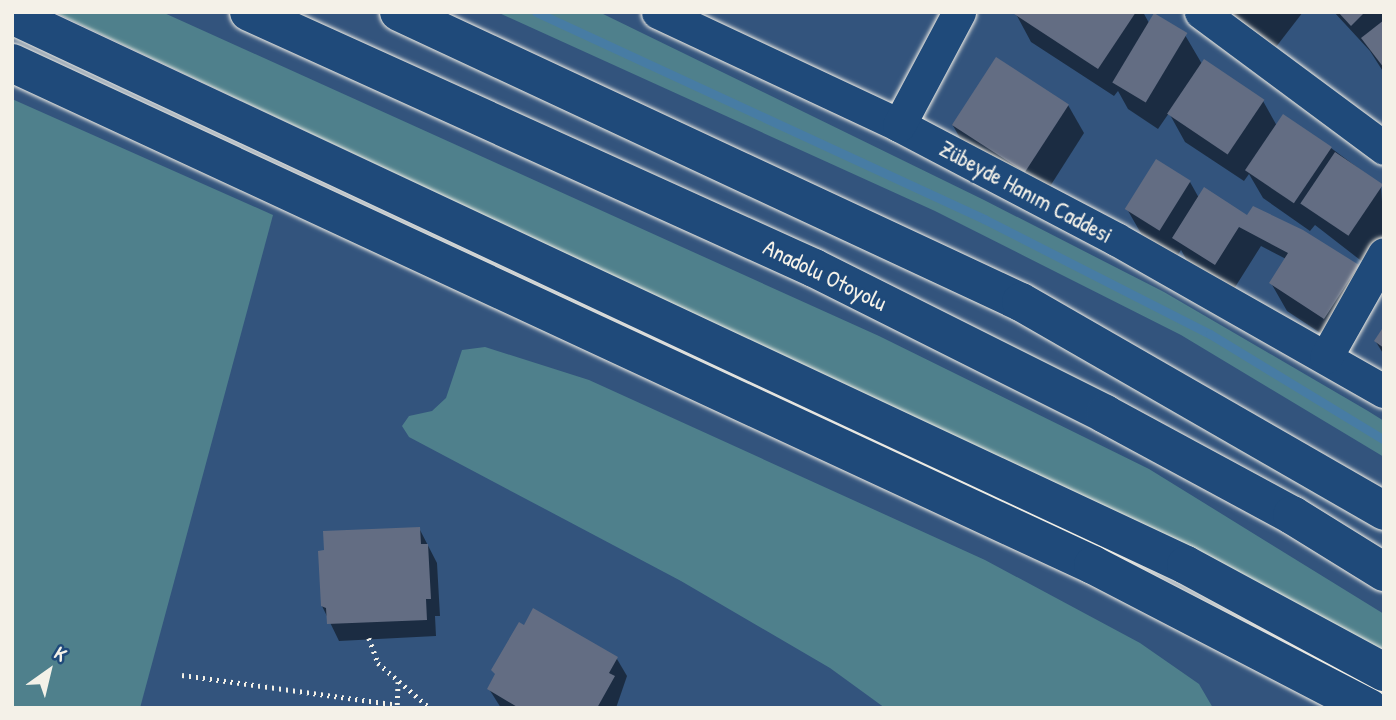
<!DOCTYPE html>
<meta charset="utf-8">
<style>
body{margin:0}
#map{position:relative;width:1396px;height:720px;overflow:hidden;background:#33547d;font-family:"Patrick Hand",sans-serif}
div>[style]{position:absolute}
.green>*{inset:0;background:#4f808c}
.shadow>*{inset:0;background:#0007}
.stream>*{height:9px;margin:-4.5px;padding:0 4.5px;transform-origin:4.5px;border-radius:4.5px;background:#477ca4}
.building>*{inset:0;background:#636d83;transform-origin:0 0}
.path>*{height:4.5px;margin-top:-2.25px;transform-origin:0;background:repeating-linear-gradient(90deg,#f4f1e8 0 2px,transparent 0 7px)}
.roads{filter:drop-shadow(0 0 2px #f4f1e8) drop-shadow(0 0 2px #f4f1e8)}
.minor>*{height:33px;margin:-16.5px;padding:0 16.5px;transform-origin:16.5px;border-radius:16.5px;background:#1f4a7a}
.major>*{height:38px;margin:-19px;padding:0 19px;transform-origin:19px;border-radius:19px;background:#1f4a7a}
.highway>*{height:38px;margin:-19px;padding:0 19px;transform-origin:19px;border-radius:19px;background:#1f4a7a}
span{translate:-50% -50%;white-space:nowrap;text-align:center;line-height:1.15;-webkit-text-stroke:5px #1f4a7a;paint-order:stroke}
.street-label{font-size:23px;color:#f4f1e8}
.frame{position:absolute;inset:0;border:14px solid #f4f1e8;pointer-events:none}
.north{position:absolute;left:14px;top:636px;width:70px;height:70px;-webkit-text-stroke:5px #1f4a7a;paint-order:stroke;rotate:34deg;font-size:19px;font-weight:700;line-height:28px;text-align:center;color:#f4f1e8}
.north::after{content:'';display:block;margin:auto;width:24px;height:32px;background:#f4f1e8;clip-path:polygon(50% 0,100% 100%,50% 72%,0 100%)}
</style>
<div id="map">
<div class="green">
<i style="clip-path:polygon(54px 12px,162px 12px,879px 336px,1149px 469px,1384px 614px,1384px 655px,1051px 483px)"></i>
<i style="clip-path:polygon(497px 12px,599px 12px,984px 200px,1164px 292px,1368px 411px,1384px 421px,1384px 457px,1181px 335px,935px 211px)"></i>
<i style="clip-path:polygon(12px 99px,273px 215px,140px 708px,12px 708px)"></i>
<i style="clip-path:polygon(485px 347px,589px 380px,985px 560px,1140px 643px,1199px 684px,1213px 708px,885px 708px,830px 668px,681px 581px,409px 437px,402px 426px,409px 416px,432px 411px,446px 398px,462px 350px)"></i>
</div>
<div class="shadow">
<i style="clip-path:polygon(1015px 12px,1143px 12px,1149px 23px,1185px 35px,1202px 64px,1263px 101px,1277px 126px,1331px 148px,1381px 185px,1384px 234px,1364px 263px,1315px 225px,1310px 231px,1263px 198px,1249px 174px,1244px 181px,1185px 142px,1169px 113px,1158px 129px,1128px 109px,1118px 91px,1114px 96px,1031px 42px)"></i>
<i style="clip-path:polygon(1230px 12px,1303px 12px,1276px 47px)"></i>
<i style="clip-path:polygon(1334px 12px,1384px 12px,1384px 73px,1370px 51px)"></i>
<i style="clip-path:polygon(1068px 105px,1084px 133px,1042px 199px,968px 152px,952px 124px)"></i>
<i style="clip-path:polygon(1190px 182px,1199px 198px,1357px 267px,1340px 346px,1287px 311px,1271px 283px,1286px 259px,1261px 246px,1232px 292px,1190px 266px,1181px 250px,1176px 258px,1143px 237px,1127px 209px)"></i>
<i style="clip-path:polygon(1384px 330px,1384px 355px,1376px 342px)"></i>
<i style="clip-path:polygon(419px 528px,437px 563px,440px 616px,435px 616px,436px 636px,339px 641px,322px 606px)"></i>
<i style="clip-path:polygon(617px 659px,627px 676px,616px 708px,501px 708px,489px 689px)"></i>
</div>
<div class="stream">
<i style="left:536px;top:12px;width:494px;rotate:24.8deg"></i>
<i style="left:984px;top:219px;width:254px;rotate:27deg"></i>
<i style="left:1210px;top:334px;width:204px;rotate:31.3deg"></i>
</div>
<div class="building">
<i style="clip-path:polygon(1011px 12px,1136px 12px,1098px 69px)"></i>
<i style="clip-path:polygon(1338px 12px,1365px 12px,1351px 26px)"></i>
<i style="left:1154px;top:13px;width:39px;height:81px;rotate:31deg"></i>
<i style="clip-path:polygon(1384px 20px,1384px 68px,1361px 38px)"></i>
<i style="left:996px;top:57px;width:87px;height:81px;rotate:33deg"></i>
<i style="left:1204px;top:59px;width:73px;height:66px;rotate:34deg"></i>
<i style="left:1283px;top:114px;width:59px;height:68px;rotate:34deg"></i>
<i style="left:1335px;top:152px;width:58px;height:62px;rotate:34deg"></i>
<i style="left:1156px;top:159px;width:41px;height:59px;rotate:32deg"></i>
<i style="clip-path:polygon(1204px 187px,1247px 215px,1253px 206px,1303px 230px,1359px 265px,1324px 319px,1269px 283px,1288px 253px,1239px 227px,1215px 265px,1172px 238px)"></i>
<i style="clip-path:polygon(1384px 326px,1384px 348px,1374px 341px)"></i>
<i style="clip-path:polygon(420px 527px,421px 544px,428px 544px,431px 599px,426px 599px,427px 620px,327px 624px,326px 608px,321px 606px,318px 551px,324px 550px,323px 531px)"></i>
<i style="clip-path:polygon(533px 608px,618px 657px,609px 673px,615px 676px,597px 708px,519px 708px,487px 689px,495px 674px,491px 670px,519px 622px,524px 625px)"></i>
</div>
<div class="path">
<i style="left:369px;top:638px;width:27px;rotate:70deg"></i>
<i style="left:378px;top:663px;width:69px;rotate:40.9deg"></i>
<i style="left:182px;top:675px;width:217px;rotate:7.9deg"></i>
<i style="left:397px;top:705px;width:23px;rotate:-88deg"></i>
</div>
<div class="roads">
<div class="minor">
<i style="left:658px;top:12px;width:266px;rotate:25.1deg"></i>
<i style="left:899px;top:125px;width:245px;rotate:27.7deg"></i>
<i style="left:1116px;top:239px;width:308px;rotate:29.6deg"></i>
<i style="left:1201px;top:12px;width:228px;rotate:36.6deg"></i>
<i style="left:899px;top:125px;width:128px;rotate:-62deg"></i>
<i style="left:1326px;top:357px;width:118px;rotate:-60.6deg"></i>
</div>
<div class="major">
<i style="left:12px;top:15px;width:1296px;rotate:25.1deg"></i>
<i style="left:1186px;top:565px;width:225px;rotate:28.4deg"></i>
<i style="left:12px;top:63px;width:1192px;rotate:24.91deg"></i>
<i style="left:1093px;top:565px;width:311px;rotate:27.4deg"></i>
</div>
<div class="highway">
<i style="left:249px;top:12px;width:620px;rotate:24.38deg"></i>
<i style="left:814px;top:268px;width:326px;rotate:26.6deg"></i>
<i style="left:1105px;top:414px;width:213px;rotate:28.4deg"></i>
<i style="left:1292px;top:515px;width:108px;rotate:31.8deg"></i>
<i style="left:399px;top:12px;width:686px;rotate:25deg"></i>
<i style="left:1021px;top:302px;width:419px;rotate:29.9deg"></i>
</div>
</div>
<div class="street-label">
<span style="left:1026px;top:192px;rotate:28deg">Zübeyde Hanım Caddesi</span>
<span style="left:825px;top:275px;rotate:26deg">Anadolu Otoyolu</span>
</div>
<div class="frame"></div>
<div class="north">K</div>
</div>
